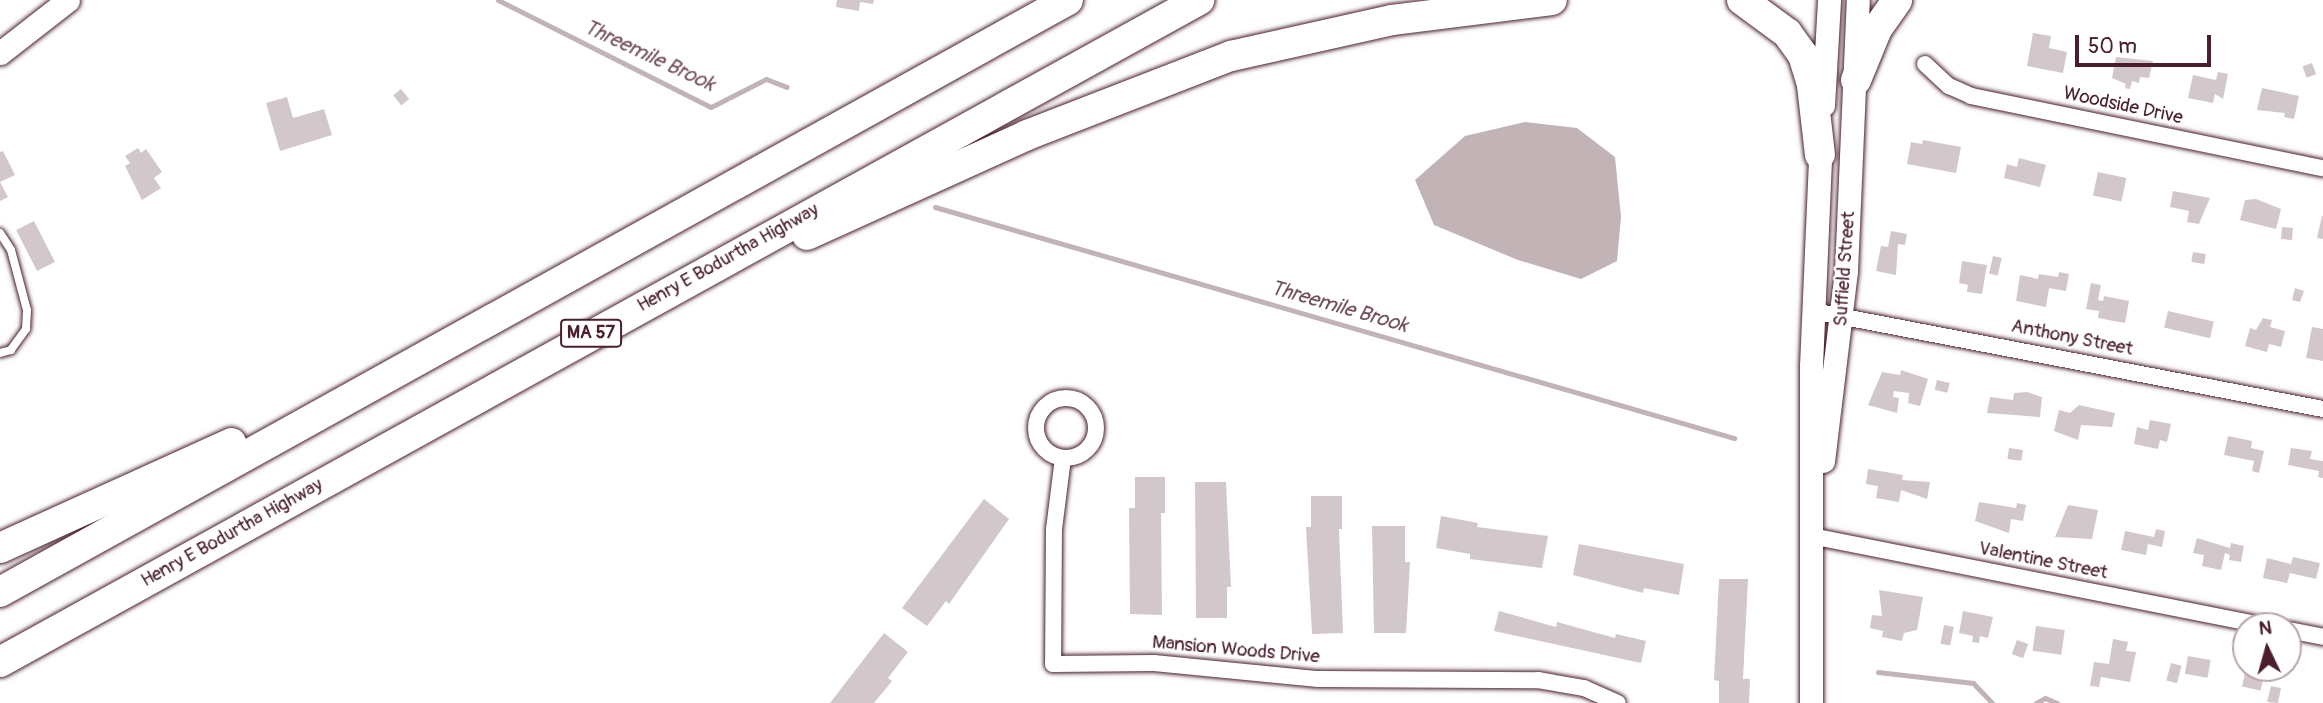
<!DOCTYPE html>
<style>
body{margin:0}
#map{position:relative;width:2323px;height:703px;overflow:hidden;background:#fff;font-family:Pangolin,sans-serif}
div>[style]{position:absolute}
.water>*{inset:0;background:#c1b3b6}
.stream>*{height:5px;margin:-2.5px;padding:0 2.5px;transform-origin:2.5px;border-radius:2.5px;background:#c1b3b6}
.building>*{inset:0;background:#d2c7cb;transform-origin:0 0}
.roads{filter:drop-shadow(0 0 2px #4a1f2b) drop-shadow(0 0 2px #4a1f2b)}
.lane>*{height:8px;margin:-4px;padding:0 4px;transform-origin:4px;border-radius:4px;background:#fff}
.street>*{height:16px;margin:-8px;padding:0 8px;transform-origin:8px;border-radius:8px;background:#fff}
.street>.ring{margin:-8px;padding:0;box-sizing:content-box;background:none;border:16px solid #fff;border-radius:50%}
.secondary>*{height:23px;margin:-11.5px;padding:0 11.5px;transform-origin:11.5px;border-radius:11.5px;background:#fff}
.highway>*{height:30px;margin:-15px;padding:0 15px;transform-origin:15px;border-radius:15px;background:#fff}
span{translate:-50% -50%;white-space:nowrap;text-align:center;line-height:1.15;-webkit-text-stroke:5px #fff;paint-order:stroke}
.shield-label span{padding:2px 5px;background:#fff;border:2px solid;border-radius:5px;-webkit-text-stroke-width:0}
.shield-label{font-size:18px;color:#4a1f2b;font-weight:700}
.street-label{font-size:19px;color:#4a1f2b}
.water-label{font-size:21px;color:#74535c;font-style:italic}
.north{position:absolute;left:2232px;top:612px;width:70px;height:70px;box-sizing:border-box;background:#fff;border:2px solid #b7a5aa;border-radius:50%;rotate:355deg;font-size:19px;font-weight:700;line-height:28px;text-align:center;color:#4a1f2b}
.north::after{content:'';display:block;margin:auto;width:24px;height:32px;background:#4a1f2b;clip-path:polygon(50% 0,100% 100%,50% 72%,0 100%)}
.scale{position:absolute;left:2075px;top:35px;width:136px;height:32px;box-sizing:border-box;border:4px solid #4a1f2b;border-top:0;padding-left:9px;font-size:21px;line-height:24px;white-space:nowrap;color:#4a1f2b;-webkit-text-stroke:5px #fff;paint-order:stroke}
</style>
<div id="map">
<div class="water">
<i style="clip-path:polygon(1525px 122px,1577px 128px,1615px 157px,1621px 217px,1617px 261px,1581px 279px,1518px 260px,1434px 225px,1415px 180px,1465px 136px)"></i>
</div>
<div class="stream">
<i style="left:498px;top:0;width:238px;rotate:26.7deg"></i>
<i style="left:711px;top:107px;width:62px;rotate:-27deg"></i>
<i style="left:766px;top:79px;width:22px;rotate:21deg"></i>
<i style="left:935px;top:207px;width:832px;rotate:16.13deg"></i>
<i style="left:1878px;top:672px;width:96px;rotate:6.6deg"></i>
<i style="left:1973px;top:683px;width:28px;rotate:46deg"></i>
<i style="left:2036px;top:703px;width:10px;rotate:-29deg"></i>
<i style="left:2045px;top:698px;width:13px;rotate:23deg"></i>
</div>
<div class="building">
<i style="clip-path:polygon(837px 0,874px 0,873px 4px,860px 2px,859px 11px,836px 7px)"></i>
<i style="clip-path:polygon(2033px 33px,2051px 36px,2049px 48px,2067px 52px,2063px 73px,2027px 66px)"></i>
<i style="clip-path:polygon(2116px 57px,2153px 61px,2149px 78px,2140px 77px,2139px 83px,2132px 81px,2130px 89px,2125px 88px,2126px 84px,2112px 78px)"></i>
<i style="left:2312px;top:63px;width:12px;height:10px;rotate:70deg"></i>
<i style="clip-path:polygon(2218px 72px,2228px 74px,2223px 99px,2215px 94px,2213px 103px,2188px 98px,2193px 75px,2216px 80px)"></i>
<i style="clip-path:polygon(2262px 88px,2299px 96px,2294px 119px,2284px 117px,2285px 113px,2257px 110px)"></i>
<i style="left:401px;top:89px;width:13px;height:10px;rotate:51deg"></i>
<i style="clip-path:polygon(287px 97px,293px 118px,324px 109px,332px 135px,280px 151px,266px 103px)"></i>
<i style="clip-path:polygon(1923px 140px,1961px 147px,1956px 173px,1907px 164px,1911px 142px,1922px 144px)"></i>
<i style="clip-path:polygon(138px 148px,141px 153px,146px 149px,162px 172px,154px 178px,161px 188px,142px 200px,125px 166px,130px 163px,125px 156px)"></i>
<i style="clip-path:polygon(3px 151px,15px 175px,0 182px,8px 197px,0 201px,0 152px)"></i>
<i style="clip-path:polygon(2019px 158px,2046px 165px,2040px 187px,2004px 178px,2007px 164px,2017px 167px)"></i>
<i style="left:2098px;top:172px;width:29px;height:24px;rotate:12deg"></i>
<i style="clip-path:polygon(2173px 191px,2210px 198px,2199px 224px,2187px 222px,2189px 211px,2170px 207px)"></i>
<i style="clip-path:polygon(2256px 199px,2281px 209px,2276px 229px,2240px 220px,2245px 200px)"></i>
<i style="clip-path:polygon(2322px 216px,2323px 216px,2323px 239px,2317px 238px)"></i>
<i style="left:34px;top:221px;width:46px;height:20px;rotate:63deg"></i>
<i style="left:2282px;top:227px;width:11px;height:12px;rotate:5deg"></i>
<i style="clip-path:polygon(1891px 231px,1907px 234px,1905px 245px,1898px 244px,1896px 275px,1876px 271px,1881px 246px,1888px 247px)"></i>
<i style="left:2193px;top:252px;width:13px;height:10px;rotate:9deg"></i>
<i style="left:1993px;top:256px;width:9px;height:18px;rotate:13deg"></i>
<i style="clip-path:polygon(1962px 261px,1987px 265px,1982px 294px,1967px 292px,1968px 285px,1959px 283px)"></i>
<i style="clip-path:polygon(2059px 272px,2069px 274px,2066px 291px,2049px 288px,2046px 307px,2016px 301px,2020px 275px,2038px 279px,2039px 274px,2058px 277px)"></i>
<i style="clip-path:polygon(2091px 283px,2101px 285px,2098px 300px,2103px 301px,2104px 296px,2129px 301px,2125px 323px,2098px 318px,2099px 311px,2086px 309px)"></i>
<i style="clip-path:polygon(2295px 288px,2304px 291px,2300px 302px,2292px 300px)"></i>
<i style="left:2168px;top:311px;width:47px;height:17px;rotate:13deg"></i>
<i style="clip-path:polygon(2263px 318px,2272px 320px,2270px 327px,2285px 331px,2281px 347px,2269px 344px,2267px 352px,2245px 346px,2250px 328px,2256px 330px)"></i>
<i style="clip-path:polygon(2312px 327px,2323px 329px,2323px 361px,2306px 358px)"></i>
<i style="clip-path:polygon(1901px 370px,1928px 379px,1920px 406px,1908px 403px,1909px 393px,1894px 391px,1893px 397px,1899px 398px,1897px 413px,1868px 405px,1882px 372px,1900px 375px)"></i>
<i style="left:1937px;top:380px;width:13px;height:10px;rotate:13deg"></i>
<i style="clip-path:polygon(2027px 392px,2042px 397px,2040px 417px,1987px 413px,1990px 397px,2013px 400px,2014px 393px)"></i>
<i style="clip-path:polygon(2079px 405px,2115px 413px,2112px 427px,2081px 425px,2078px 440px,2054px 431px,2059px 410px,2070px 413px)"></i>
<i style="clip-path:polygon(2150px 420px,2171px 424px,2167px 442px,2160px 440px,2158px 449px,2134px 444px,2137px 427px,2148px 430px)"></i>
<i style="clip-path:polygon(2228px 436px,2252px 441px,2251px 448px,2264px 451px,2259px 473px,2252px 471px,2254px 461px,2224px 455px)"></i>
<i style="left:2009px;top:448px;width:14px;height:11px;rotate:8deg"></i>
<i style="clip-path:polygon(2291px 448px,2312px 451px,2310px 459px,2323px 461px,2323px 478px,2318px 477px,2319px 471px,2288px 465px)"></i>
<i style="clip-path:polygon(1868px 469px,1903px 475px,1902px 480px,1930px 482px,1927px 499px,1901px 490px,1899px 502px,1876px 498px,1878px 486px,1866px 484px)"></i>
<i style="clip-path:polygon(1135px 477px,1165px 477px,1165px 513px,1161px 513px,1162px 615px,1130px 614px,1129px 508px,1135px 508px)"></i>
<i style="clip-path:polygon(1195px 482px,1226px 482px,1231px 587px,1227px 587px,1227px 618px,1196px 618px)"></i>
<i style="clip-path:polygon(1311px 496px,1342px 496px,1342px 529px,1339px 529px,1343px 633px,1312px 634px,1306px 527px,1311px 527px)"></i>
<i style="clip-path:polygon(984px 499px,1009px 519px,949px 604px,946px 601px,927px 626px,902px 608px)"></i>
<i style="clip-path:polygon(1979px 502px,2016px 508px,2017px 503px,2026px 505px,2023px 521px,2011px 519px,2009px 533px,1975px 521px)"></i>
<i style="clip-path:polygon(2068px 505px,2098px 510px,2092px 539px,2055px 537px)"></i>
<i style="clip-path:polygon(1441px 516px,1478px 523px,1477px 527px,1548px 536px,1542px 568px,1470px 559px,1470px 554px,1436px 548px)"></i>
<i style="clip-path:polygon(1372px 526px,1405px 526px,1405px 562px,1410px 562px,1406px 633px,1374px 633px)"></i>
<i style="clip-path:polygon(2156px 529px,2165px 531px,2162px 547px,2148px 544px,2146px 555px,2121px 550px,2125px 531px,2154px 537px)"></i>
<i style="clip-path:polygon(2197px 538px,2230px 548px,2231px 543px,2244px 546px,2241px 562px,2229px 560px,2230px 555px,2225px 553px,2221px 570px,2202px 566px,2204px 555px,2193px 553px)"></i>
<i style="clip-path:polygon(1579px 544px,1684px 564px,1679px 595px,1644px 588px,1643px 593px,1573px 575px)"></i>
<i style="clip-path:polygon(2293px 557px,2320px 563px,2316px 579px,2290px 573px,2287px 583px,2263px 578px,2267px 558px,2291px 564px)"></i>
<i style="clip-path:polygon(1719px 579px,1748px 579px,1743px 679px,1750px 679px,1749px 703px,1719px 703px,1719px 681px,1714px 680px)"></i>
<i style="clip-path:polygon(1879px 590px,1923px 597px,1917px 630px,1904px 633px,1902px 641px,1882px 637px,1883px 631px,1870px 628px,1872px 615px,1882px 616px)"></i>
<i style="clip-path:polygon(1499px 611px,1556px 627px,1557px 622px,1615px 638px,1616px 634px,1646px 641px,1641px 663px,1494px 631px)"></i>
<i style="clip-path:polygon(1963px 611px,1993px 617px,1988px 638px,1980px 636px,1979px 643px,1972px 642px,1973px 636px,1959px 633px)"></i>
<i style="left:1944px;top:625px;width:10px;height:19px;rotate:11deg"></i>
<i style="left:2036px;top:626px;width:29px;height:25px;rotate:8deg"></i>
<i style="clip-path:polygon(884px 633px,908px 652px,888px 678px,892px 681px,874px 703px,830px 703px)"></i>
<i style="clip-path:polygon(2113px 639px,2128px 642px,2126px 651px,2136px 652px,2130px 682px,2101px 677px,2099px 687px,2090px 686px,2094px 662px,2109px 664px)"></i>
<i style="left:2017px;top:640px;width:12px;height:15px;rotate:20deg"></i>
<i style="left:2188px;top:656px;width:23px;height:18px;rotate:10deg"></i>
<i style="left:2171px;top:663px;width:11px;height:18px;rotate:15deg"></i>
<i style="left:2246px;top:668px;width:19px;height:19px;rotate:12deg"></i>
<i style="clip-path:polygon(2271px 686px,2281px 688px,2278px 703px,2267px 702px)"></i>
</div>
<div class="roads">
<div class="lane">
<i style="left:0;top:233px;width:20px;rotate:57deg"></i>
<i style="left:11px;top:250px;width:62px;rotate:75.1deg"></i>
<i style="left:27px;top:310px;width:19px;rotate:93deg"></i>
<i style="left:26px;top:329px;width:26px;rotate:126deg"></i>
<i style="left:11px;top:350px;width:11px;rotate:165deg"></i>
</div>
<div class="street">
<i style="left:1925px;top:64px;width:33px;rotate:43deg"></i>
<i style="left:1949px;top:86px;width:24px;rotate:24deg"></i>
<i style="left:1971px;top:96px;width:359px;rotate:11.6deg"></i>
<i style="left:1813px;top:311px;width:519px;rotate:10.88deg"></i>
<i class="ring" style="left:1036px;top:398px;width:44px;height:44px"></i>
<i style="left:1063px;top:458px;width:72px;rotate:97.2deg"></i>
<i style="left:1054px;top:529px;width:135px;rotate:90.4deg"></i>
<i style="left:1053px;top:664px;width:101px;rotate:-0.6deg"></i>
<i style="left:1154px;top:663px;width:165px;rotate:5.6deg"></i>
<i style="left:1318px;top:679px;width:220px;rotate:0.3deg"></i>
<i style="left:1538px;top:680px;width:47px;rotate:9.9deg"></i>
<i style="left:1584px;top:688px;width:37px;rotate:24deg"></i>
<i style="left:1811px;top:536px;width:464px;rotate:11.2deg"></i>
<i style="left:2288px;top:630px;width:36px;rotate:11deg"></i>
</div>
<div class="secondary">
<i style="left:0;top:53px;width:86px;rotate:-37.9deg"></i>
<i style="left:1823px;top:105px;width:105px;rotate:-86.7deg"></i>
<i style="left:1823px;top:461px;width:191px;rotate:-83.1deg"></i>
<i style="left:1846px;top:271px;width:271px;rotate:-87.5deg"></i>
<i style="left:1811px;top:703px;width:337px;rotate:-90deg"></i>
<i style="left:1811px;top:366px;width:227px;rotate:-87.5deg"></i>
</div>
<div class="highway">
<i style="left:1742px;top:0;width:56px;rotate:36.3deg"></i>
<i style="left:1787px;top:33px;width:27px;rotate:54deg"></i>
<i style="left:1803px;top:55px;width:31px;rotate:73deg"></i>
<i style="left:1812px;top:85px;width:70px;rotate:83.5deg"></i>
<i style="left:1856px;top:80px;width:55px;rotate:-67.6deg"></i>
<i style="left:1877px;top:29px;width:35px;rotate:-55deg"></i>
<i style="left:807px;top:235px;width:242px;rotate:-24.4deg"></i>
<i style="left:1027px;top:135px;width:219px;rotate:-21.2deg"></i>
<i style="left:1231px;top:56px;width:165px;rotate:-12.6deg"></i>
<i style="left:1392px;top:20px;width:161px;rotate:-7.1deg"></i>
<i style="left:0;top:548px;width:254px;rotate:-24.4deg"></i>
<i style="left:0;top:592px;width:1221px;rotate:-29deg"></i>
<i style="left:0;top:662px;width:1370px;rotate:-28.9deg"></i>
</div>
</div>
<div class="shield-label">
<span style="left:591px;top:333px">MA 57</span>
</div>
<div class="street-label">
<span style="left:2123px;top:106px;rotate:12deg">Woodside Drive</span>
<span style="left:728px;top:258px;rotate:-29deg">Henry E Bodurtha Highway</span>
<span style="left:1845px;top:269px;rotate:-86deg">Suffield Street</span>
<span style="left:2072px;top:338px;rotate:11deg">Anthony Street</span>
<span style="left:232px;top:533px;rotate:-29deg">Henry E Bodurtha Highway</span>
<span style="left:2043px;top:561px;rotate:11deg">Valentine Street</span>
<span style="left:1236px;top:650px;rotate:5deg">Mansion Woods Drive</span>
</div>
<div class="water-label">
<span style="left:649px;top:56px;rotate:25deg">Threemile Brook</span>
<span style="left:1339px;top:307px;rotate:16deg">Threemile Brook</span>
</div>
<div class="north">N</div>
<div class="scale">50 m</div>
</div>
